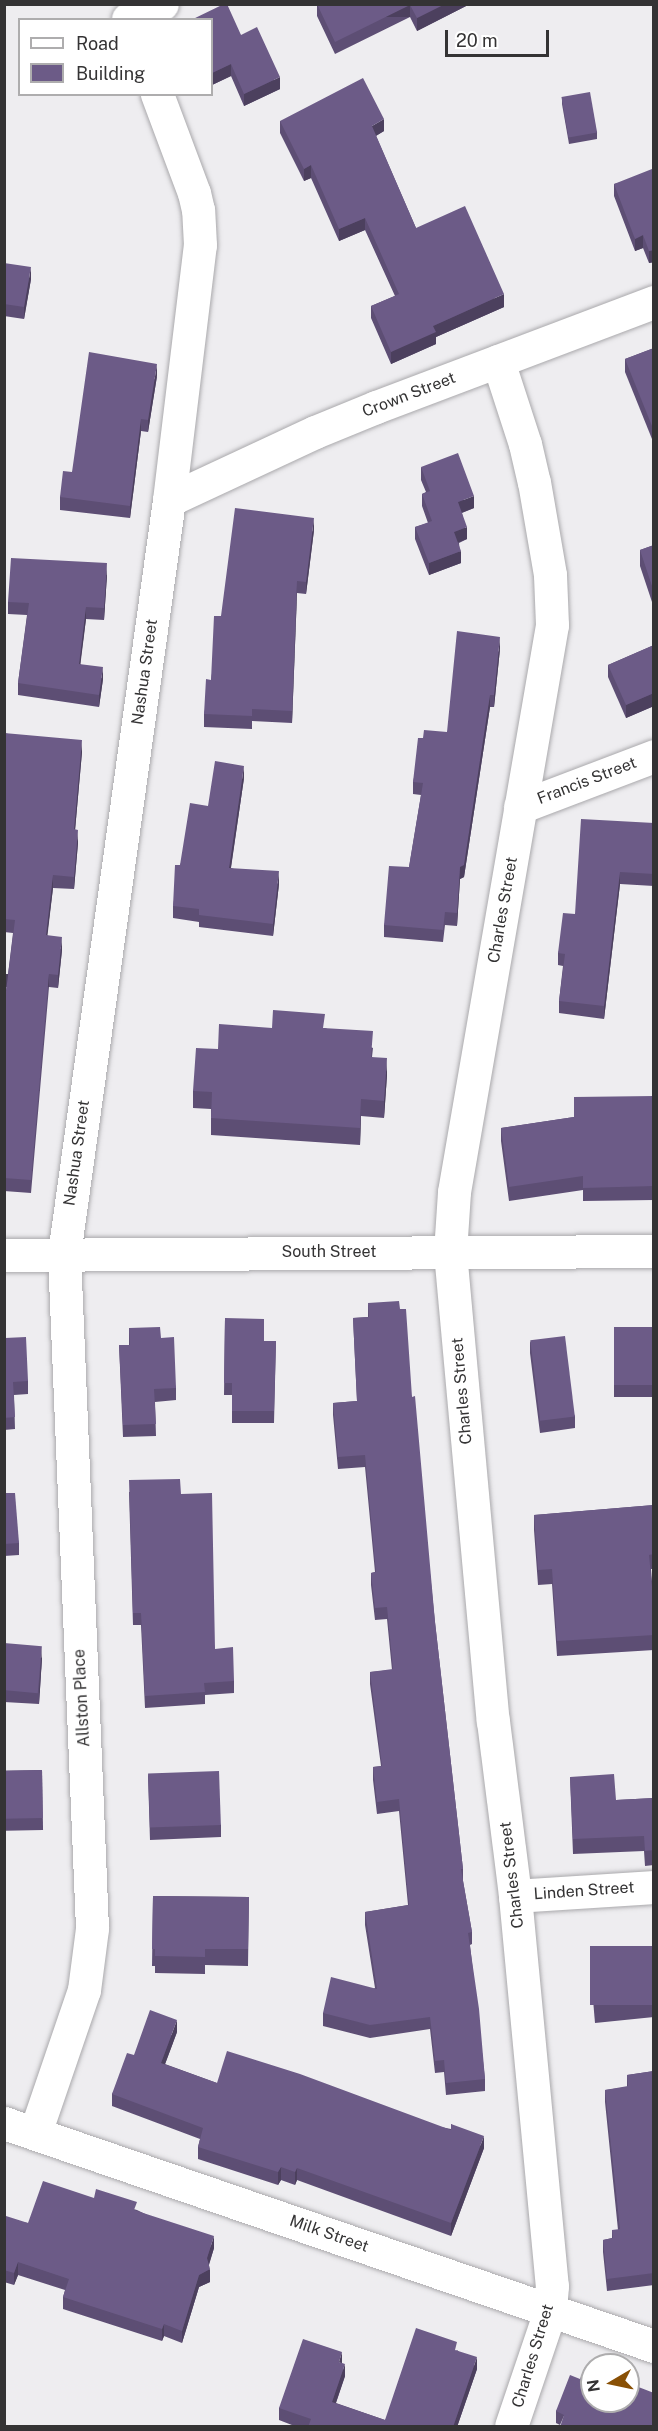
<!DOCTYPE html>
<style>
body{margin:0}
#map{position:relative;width:658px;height:2431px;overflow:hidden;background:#eeedf0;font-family:"Public Sans",sans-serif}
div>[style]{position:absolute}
.roads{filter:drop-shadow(0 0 2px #aaa9ac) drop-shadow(0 0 2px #aaa9ac)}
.minor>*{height:33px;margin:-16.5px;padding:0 16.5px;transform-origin:16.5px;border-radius:16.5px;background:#fff}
.major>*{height:33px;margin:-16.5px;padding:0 16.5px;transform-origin:16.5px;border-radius:16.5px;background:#fff}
.wall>*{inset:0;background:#5d4e74;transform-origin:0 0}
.shaded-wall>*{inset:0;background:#4c405e;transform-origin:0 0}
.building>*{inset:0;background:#6c5b87;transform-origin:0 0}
span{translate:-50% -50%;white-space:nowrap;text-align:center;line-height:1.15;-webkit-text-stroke:6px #fff;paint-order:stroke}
.street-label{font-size:16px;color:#343334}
.frame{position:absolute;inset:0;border:6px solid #343334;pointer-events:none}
.legend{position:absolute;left:18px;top:18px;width:195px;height:78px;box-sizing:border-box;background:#fff;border:2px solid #aeadae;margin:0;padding:8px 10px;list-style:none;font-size:18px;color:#343334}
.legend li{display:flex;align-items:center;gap:12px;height:30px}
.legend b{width:30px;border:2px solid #aeadae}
.north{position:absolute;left:580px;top:2353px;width:60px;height:60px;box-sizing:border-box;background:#fff;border:2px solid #aeadae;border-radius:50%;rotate:261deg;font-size:16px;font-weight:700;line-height:24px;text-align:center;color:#343334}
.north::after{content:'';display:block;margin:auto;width:21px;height:27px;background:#895005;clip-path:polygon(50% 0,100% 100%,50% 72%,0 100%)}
.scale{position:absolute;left:445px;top:30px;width:104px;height:27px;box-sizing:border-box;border:3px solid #343334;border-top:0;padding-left:8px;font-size:18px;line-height:21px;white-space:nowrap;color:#343334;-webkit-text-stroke:4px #fff;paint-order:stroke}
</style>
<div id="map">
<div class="roads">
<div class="minor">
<i style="left:128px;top:19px;width:37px;rotate:-24deg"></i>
<i style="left:498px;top:361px;width:87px;rotate:72deg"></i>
<i style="left:525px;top:444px;width:39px;rotate:77deg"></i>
<i style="left:534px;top:482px;width:94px;rotate:80.2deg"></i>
<i style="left:550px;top:575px;width:50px;rotate:87.7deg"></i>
<i style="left:552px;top:625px;width:575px;rotate:99.81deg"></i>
<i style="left:454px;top:1192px;width:60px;rotate:93.8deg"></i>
<i style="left:450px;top:1252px;width:471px;rotate:84.8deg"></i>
<i style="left:493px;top:1721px;width:176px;rotate:82.8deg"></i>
<i style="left:515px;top:1896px;width:392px;rotate:84.6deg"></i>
<i style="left:552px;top:2286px;width:25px;rotate:95deg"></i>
<i style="left:550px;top:2311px;width:121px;rotate:108.7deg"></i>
<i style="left:169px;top:500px;width:161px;rotate:-25deg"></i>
<i style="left:315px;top:432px;width:66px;rotate:-22.3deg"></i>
<i style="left:376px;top:407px;width:297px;rotate:-20.7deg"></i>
<i style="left:520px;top:807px;width:143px;rotate:-20.8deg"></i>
<i style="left:515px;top:1896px;width:139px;rotate:-3.7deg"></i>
<i style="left:4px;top:2123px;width:687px;rotate:18.94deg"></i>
<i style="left:35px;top:2133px;width:151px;rotate:-71.1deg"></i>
<i style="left:84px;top:1990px;width:63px;rotate:-82.6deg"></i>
<i style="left:92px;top:1928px;width:675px;rotate:-92.38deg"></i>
<i style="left:64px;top:1254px;width:761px;rotate:-82.07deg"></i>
<i style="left:169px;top:500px;width:257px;rotate:-83.1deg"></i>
<i style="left:200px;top:245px;width:35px;rotate:-93deg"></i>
<i style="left:198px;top:210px;width:17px;rotate:-103deg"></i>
<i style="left:194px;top:193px;width:106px;rotate:-110.5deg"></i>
</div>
<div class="major">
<i style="left:4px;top:1255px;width:650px;rotate:-0.35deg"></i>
</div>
</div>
<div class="wall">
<i style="clip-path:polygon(317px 4px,470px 4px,417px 31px,410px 17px,335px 54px,317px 16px)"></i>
<i style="clip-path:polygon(212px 20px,241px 35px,280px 89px,244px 106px,231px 76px,212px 85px)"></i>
<i style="clip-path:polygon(562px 98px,597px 132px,597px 139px,569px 144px,562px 104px)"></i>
<i style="clip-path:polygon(280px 121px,384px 131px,376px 136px,416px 228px,504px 307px,436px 337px,436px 344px,391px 364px,371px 318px,371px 306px,395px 296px,365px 230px,339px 241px,311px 178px,304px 181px,280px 133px)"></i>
<i style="clip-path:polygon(654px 174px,654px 262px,649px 263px,643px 248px,635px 251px,614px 196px,614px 184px)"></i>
<i style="clip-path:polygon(4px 263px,31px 279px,24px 319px,4px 316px)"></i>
<i style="clip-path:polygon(654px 348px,654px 444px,625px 372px,625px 359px)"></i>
<i style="clip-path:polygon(157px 376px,148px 432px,141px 431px,130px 518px,60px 510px,60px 497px,72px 472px)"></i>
<i style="clip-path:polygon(421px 467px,474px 508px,462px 513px,467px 539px,459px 543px,461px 563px,429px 575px,415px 539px,415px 527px,428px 523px,422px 506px,422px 494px,426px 492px,421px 480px)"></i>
<i style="clip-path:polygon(314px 530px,306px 594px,297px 593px,292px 723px,252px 721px,252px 729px,204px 727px,204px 714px,211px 680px,221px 616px)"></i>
<i style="clip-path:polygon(654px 545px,652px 602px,640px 566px,640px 550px)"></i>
<i style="clip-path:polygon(107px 575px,104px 620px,86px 619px,80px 664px,103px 679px,99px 707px,18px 695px,18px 683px,27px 615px,8px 614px,8px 602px)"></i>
<i style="clip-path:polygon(654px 645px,654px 706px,626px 718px,608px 677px,608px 665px)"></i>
<i style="clip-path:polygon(500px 649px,494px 707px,490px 707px,464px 877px,460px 879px,457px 926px,445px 925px,443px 942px,384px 937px,384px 925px,409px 867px,421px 795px,413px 794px,413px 782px,423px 738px,447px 732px)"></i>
<i style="clip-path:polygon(4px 733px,82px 752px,75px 830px,78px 843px,74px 889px,53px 888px,47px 935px,62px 950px,58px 988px,49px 987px,31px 1193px,4px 1191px,4px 999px,5px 999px,13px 933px,4px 932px)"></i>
<i style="clip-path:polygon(244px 778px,231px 868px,279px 884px,273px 936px,199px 927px,199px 922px,173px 918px,173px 906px,180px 865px,208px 806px)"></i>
<i style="clip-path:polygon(654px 823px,654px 886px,620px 884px,604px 1019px,559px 1013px,559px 1001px,563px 966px,558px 965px,558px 953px,575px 914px)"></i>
<i style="clip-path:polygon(272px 1028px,325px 1028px,373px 1048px,372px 1057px,387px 1075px,384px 1118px,361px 1116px,360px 1145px,211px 1135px,211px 1109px,193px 1108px,193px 1091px,218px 1049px)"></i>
<i style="clip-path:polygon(654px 1096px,654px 1200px,583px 1201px,583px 1190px,509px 1201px,501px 1141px,501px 1128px,574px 1117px)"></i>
<i style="clip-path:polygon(368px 1303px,412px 1397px,435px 1622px,463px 1869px,463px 1881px,472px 1932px,472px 1944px,470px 1945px,485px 2079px,485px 2091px,446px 2095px,444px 2072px,435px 2073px,430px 2029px,370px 2038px,323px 2026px,323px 2013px,375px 1988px,365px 1925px,365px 1912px,408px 1905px,399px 1811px,377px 1814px,373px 1780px,373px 1767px,381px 1766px,370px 1684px,370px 1672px,392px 1670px,387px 1619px,375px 1620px,371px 1585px,371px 1573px,375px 1572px,365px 1467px,338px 1469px,333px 1415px,333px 1403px,357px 1401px,353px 1318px,368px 1317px)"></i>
<i style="clip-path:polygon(225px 1318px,264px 1341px,276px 1341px,274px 1423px,232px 1423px,232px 1395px,224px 1395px)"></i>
<i style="left:654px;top:1327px;width:70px;height:40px;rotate:90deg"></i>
<i style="clip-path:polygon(129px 1328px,161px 1338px,176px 1388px,176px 1400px,155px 1402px,156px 1436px,123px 1437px,119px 1345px,129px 1345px)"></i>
<i style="clip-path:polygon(4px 1331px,5px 1338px,28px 1381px,28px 1394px,14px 1395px,15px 1429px,4px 1430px)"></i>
<i style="clip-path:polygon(530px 1341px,575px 1416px,575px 1428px,540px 1433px,530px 1353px)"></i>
<i style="clip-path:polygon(129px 1492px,181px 1494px,215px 1649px,234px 1681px,234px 1693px,205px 1695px,205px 1704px,145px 1708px,141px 1625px,133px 1625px)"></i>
<i style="clip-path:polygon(4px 1493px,19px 1543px,19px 1555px,4px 1556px)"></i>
<i style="clip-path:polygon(654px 1505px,654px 1569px,651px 1569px,654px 1607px,654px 1650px,557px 1656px,552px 1584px,538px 1585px,534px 1530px,534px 1515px)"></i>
<i style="clip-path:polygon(4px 1643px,42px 1658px,39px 1704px,4px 1702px)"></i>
<i style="left:42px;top:1770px;width:60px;height:38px;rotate:89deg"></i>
<i style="clip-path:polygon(148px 1775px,221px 1825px,221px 1837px,150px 1840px)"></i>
<i style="clip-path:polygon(570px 1777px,616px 1800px,654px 1798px,654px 1865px,645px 1866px,644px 1851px,573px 1854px)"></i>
<i style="clip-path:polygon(153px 1896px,249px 1897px,248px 1966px,205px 1965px,205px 1974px,155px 1973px,155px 1966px,152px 1966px)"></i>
<i style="clip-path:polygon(654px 1946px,654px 2017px,595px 2023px,590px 1964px,590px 1952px)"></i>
<i style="clip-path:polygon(177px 2032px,165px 2064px,217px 2083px,451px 2129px,451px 2124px,484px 2148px,451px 2236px,297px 2180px,295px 2185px,281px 2180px,278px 2185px,198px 2159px,198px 2147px,200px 2139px,112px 2106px,112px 2094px,134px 2055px)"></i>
<i style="clip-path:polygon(654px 2071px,654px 2285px,607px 2291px,603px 2252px,603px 2240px,612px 2238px,612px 2230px,618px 2230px,605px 2102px,605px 2090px,627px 2087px,627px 2075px)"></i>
<i style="clip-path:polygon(94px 2198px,137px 2210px,214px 2248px,209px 2265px,210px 2282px,199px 2287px,182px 2343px,164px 2336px,162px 2341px,63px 2309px,63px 2297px,65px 2290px,18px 2275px,14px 2285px,4px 2282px,4px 2219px,28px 2223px)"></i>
<i style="clip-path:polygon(457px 2350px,477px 2369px,457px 2427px,297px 2427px,279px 2420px,279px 2408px,342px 2363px,345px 2376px,336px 2403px,385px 2420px)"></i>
<i style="clip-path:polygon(580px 2379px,560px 2425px,556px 2423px,556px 2411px)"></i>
</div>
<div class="shaded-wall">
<i style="clip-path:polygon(445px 4px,470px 4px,417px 31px,417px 18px)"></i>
<i style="left:410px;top:5px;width:12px;height:84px;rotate:90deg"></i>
<i style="clip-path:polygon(231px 64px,231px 76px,212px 85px,212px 73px)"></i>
<i style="clip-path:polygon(280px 77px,280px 89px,244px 106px,244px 94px)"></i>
<i style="clip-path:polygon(384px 119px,384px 131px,372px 138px,372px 126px)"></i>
<i style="clip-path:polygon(311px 165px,311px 178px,304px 181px,304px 169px)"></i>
<i style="clip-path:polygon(365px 218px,365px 230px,339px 241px,339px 229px)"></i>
<i style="clip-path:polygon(643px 235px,643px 248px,635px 251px,635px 239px)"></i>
<i style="clip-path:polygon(654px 250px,654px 262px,649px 263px,649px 251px)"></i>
<i style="clip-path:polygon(31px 267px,31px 279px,24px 319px,24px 307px)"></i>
<i style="clip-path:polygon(504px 294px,504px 307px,436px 337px,436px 344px,391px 364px,391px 352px,433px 326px)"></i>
<i style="clip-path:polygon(157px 364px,157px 376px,148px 432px,148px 420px)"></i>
<i style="clip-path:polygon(141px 419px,141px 431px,130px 518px,130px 506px)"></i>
<i style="clip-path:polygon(474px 496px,474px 508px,458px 514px,458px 502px)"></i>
<i style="clip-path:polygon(314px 518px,314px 530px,306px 594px,306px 582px)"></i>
<i style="clip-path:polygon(467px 527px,467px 539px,454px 544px,454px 532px)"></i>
<i style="clip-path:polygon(461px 551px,461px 563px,429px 575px,429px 563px)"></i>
<i style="clip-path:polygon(107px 563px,107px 575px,104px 620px,104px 608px)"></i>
<i style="clip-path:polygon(297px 581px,297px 593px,292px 723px,292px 711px)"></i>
<i style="left:654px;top:585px;width:16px;height:2px;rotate:90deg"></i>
<i style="clip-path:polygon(86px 607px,86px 619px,79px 676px,79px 664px)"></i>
<i style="clip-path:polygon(500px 637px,500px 649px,494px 707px,494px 695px)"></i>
<i style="clip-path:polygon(103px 667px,103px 679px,99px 707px,99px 695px)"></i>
<i style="clip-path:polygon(654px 693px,654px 706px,626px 718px,626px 705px)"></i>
<i style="clip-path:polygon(490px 695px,490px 707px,464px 877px,460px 879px,457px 926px,457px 913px,460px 867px)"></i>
<i style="clip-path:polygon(82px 740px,82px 752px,74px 842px,74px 829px)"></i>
<i style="clip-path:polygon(244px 766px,244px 778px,229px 880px,229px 868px)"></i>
<i style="clip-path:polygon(78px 830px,78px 843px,74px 889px,74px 877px)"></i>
<i style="clip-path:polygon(279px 871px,279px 884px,273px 936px,273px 924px)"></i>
<i style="clip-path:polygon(620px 872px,620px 884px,604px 1019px,604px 1006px)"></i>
<i style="clip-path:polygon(53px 875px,53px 888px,46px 948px,46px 935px)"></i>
<i style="clip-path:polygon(62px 937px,62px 950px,58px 988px,58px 975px)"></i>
<i style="left:49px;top:974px;width:13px;height:207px;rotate:90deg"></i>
<i style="clip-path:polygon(387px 1058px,387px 1075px,384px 1118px,384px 1101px)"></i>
<i style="clip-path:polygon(361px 1099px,361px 1116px,360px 1145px,360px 1128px)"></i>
<i style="clip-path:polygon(42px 1646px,42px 1658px,39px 1704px,39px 1692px)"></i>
<i style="clip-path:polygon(177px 2020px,177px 2032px,161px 2075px,161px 2063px)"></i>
<i style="clip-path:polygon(484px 2136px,484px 2148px,451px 2236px,451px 2223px)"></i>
<i style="clip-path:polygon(281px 2167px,281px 2180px,278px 2185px,278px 2172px)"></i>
<i style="clip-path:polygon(297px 2168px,297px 2180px,295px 2185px,295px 2172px)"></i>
<i style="clip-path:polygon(214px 2236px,214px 2248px,207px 2270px,207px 2258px)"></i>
<i style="clip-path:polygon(18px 2262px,18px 2275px,14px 2285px,14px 2273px)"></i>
<i style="clip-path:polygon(210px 2269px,210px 2282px,199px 2287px,182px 2343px,182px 2331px,199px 2275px)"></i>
<i style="clip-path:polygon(164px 2324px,164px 2336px,162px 2341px,162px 2329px)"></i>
<i style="clip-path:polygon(342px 2352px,342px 2364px,339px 2362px)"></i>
<i style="clip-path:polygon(477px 2357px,477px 2369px,457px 2427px,453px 2427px)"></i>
<i style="clip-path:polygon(345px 2364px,345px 2376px,332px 2414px,332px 2402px)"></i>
</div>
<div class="building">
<i style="clip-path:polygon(224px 4px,227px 4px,241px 35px,257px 27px,280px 77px,244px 94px,231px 64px,212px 73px,212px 20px,191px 20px)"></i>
<i style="clip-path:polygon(317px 4px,445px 4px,417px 18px,410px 5px,335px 42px)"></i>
<i style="clip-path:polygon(363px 78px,384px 119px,372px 126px,416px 228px,465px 206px,504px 294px,433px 326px,436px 332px,391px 352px,371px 306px,399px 294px,365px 218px,339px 229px,311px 165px,304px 169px,280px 121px)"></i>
<i style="left:590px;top:92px;width:41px;height:29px;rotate:80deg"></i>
<i style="clip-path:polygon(652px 169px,654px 174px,654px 250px,649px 251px,643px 235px,635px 239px,614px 184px)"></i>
<i style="clip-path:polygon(4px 263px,31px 267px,24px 307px,4px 304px)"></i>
<i style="clip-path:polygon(654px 348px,654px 431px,625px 359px)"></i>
<i style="clip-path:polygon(89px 352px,157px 364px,148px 420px,141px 419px,130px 506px,60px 497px,63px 471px,72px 472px)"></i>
<i style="clip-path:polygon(458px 453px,474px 496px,458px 502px,467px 527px,454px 532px,461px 551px,429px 563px,415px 527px,432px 521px,422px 494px,430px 491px,421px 467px)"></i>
<i style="clip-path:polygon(235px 508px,314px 518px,306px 582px,297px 581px,292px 711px,252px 709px,252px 716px,204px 714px,206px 679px,211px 680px,214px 616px,221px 616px)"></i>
<i style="clip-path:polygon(654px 545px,654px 585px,652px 586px,640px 550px)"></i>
<i style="clip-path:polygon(11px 558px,107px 563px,104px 608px,86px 607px,79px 664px,103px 667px,99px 695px,18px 683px,29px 603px,8px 602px)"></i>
<i style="clip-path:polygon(457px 631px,500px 637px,494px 695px,490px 695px,464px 865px,460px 867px,457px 913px,445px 912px,443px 930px,384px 925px,389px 866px,409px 867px,423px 783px,413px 782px,418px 738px,423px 738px,424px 730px,447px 732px)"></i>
<i style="clip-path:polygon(654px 645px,654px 693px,626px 705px,608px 665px)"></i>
<i style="clip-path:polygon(4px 733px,82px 740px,74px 829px,78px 830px,74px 877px,53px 875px,46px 935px,62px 937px,58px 975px,49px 974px,31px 1180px,4px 1178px,4px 999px,5px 999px,15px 920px,4px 919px)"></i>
<i style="clip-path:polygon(215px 761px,244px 766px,229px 868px,279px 871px,273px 924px,199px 915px,199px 909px,173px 906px,175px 865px,180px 865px,190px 803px,208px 806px)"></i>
<i style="clip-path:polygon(581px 819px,654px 823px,654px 874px,620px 872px,604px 1006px,559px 1001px,565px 954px,558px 953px,563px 913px,575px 914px)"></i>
<i style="clip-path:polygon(273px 1010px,325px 1014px,323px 1028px,373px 1031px,371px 1057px,387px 1058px,384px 1101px,361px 1099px,360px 1128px,211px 1118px,212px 1092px,193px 1091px,196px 1048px,218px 1049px,219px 1024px,272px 1028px)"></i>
<i style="clip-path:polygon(654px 1096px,654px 1186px,583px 1188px,583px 1176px,509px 1187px,501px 1128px,574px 1117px,574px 1097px)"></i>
<i style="clip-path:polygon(399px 1301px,400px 1309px,406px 1309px,412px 1397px,415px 1396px,435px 1622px,463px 1869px,461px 1869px,472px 1932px,468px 1933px,479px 2009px,485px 2079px,446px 2083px,444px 2060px,435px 2061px,430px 2017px,370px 2025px,323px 2013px,331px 1977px,377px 1989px,365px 1912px,409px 1905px,399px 1799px,377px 1802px,373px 1767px,382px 1766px,370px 1672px,393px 1669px,387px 1607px,375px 1608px,371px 1573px,376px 1572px,365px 1455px,338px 1457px,333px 1403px,357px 1401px,353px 1318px,369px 1317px,368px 1303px)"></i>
<i style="clip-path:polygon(225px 1318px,264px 1319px,264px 1341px,276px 1341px,274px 1411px,232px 1411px,232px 1383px,224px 1383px)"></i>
<i style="clip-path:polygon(160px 1327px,161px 1338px,174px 1337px,176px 1388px,154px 1389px,156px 1424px,123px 1425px,119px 1345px,130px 1345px,129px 1328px)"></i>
<i style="left:654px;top:1327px;width:58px;height:40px;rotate:90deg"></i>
<i style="clip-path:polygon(4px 1331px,5px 1331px,5px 1338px,26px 1337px,28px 1381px,13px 1382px,15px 1417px,4px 1418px)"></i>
<i style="left:565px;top:1336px;width:81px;height:35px;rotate:83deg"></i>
<i style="clip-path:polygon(180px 1479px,181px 1494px,212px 1493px,215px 1649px,233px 1647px,234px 1681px,204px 1683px,205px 1692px,145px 1696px,141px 1613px,133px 1613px,129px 1480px)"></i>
<i style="clip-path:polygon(4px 1493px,15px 1493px,19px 1543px,4px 1544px)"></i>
<i style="clip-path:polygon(654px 1505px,654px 1554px,649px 1555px,654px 1607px,654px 1635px,557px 1641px,552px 1569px,538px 1570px,534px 1515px)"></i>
<i style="left:4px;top:1643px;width:38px;height:47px;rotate:5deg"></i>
<i style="left:42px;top:1770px;width:48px;height:38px;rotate:89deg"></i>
<i style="left:219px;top:1771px;width:54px;height:71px;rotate:88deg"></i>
<i style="clip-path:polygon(614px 1774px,616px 1800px,654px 1798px,654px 1850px,645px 1851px,644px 1836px,573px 1839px,570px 1777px)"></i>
<i style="clip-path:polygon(153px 1896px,249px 1897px,248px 1949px,205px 1949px,205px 1957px,155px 1956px,155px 1949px,152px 1949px)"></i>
<i style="left:654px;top:1946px;width:59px;height:64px;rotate:90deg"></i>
<i style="clip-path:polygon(150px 2010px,177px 2020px,161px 2063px,217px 2083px,227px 2051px,300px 2074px,451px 2130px,451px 2124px,484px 2136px,451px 2223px,297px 2168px,295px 2172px,281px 2167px,278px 2172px,198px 2147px,203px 2128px,112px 2094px,127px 2053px,134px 2055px)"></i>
<i style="clip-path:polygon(654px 2071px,654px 2273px,607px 2279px,603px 2240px,613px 2238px,612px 2230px,620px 2229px,605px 2090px,628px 2086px,627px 2075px)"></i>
<i style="clip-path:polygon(43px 2181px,94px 2198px,96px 2189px,137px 2202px,134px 2210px,214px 2236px,207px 2258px,210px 2269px,199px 2275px,182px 2331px,164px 2324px,162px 2329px,63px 2297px,69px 2279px,18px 2262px,14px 2273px,4px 2270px,4px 2219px,6px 2216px,28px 2223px)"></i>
<i style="clip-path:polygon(416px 2328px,457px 2342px,455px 2350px,477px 2357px,453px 2427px,308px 2427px,311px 2419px,279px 2408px,303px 2339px,342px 2352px,339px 2362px,345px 2364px,332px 2402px,385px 2420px)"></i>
<i style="clip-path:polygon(585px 2367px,592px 2370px,592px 2401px,628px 2401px,628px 2383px,654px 2393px,654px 2427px,560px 2427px,564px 2415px,556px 2411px,570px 2375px,580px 2379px)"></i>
</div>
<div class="street-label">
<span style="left:409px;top:395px;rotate:-21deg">Crown Street</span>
<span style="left:145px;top:672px;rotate:-82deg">Nashua Street</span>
<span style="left:587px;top:781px;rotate:-21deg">Francis Street</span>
<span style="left:503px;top:910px;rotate:-80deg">Charles Street</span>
<span style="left:77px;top:1153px;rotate:-82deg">Nashua Street</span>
<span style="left:329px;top:1252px">South Street</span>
<span style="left:462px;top:1391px;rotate:-95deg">Charles Street</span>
<span style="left:82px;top:1698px;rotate:-93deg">Allston Place</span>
<span style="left:512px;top:1875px;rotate:-97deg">Charles Street</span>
<span style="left:584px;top:1891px;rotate:-4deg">Linden Street</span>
<span style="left:329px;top:2234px;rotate:19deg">Milk Street</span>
<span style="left:533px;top:2356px;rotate:-73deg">Charles Street</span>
</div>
<div class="frame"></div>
<ul class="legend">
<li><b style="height:8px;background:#fff"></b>Road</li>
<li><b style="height:16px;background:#6c5b87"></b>Building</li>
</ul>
<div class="north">N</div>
<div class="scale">20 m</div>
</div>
